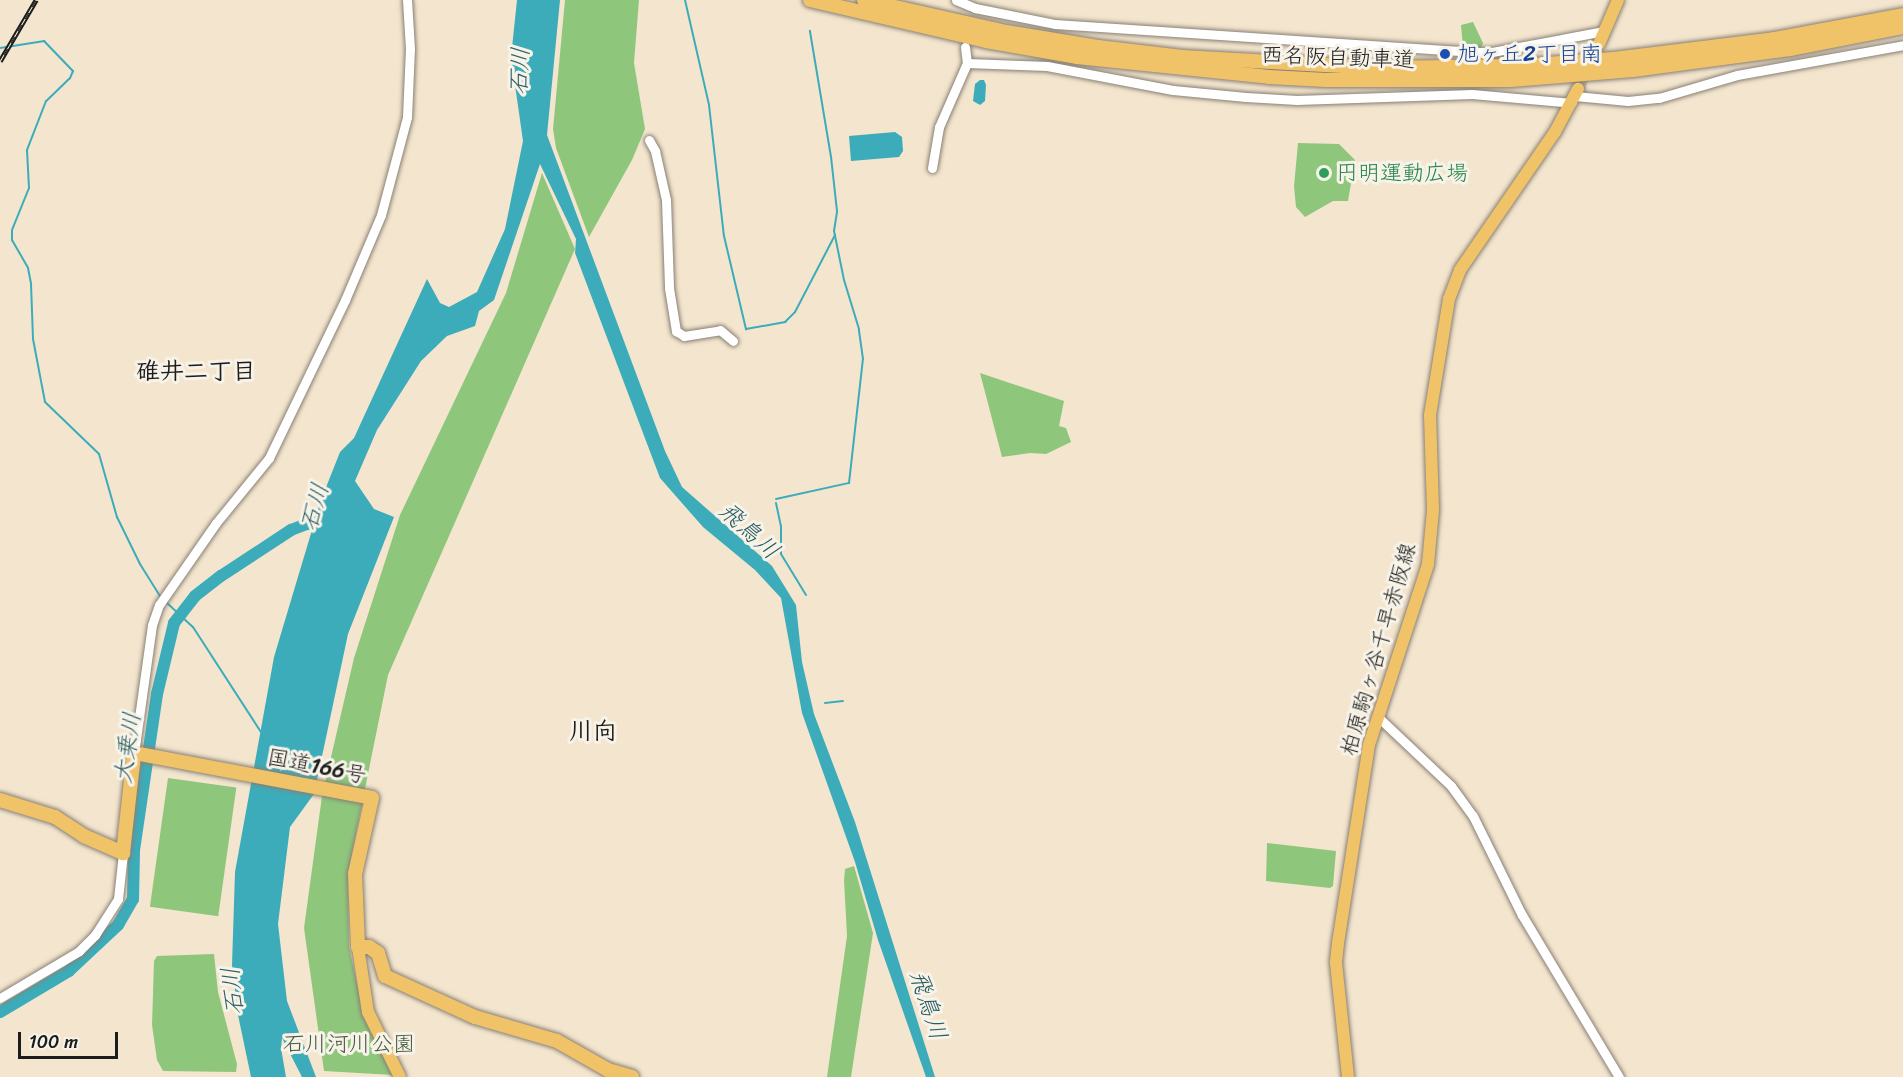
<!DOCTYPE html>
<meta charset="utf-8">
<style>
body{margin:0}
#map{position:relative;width:1903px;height:1077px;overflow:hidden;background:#f4e5ce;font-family:Sriracha,"Klee One",sans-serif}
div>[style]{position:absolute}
.green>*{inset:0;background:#8ec77c;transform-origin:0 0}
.water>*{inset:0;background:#3cacba}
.stream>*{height:2px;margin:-1px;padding:0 1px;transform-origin:1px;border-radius:1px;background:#3cacba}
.river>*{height:12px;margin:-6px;padding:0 6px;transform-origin:6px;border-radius:6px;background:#3cacba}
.major-tunnel>*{height:12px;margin-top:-6px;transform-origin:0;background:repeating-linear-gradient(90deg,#c9bdaa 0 12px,transparent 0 18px)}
.roads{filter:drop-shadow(0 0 2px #888075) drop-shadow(0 0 2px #888075)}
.minor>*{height:9px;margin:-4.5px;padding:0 4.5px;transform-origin:4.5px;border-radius:4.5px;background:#fff}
.major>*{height:12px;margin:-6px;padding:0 6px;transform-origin:6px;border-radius:6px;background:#f1c369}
.highway>*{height:14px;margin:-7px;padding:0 7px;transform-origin:7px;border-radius:7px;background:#f1c369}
.rail>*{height:4.5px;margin-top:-2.25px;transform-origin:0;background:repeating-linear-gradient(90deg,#f7f3e8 0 7px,#1c1c1c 0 14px);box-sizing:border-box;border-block:2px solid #1c1c1c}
.dots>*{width:16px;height:16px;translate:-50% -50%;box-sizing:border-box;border:3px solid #f7f3e8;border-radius:50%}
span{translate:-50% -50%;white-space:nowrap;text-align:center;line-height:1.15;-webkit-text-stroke:6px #f7f3e8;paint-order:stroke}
.transit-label{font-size:22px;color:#164399}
.left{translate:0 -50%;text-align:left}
.street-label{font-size:22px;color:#1c1c1c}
.leisure-label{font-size:22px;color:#27864d}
.park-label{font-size:22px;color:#44583e}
.water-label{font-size:24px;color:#2a5d63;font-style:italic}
.neighbourhood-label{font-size:24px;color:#1c1c1c;font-weight:700}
.scale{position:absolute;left:18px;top:1032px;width:100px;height:27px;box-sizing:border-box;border:3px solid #1c1c1c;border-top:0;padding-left:8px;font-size:18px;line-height:21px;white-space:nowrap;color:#1c1c1c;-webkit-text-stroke:4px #f7f3e8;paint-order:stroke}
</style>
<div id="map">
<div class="green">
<i style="clip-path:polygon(565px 0,639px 0,634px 63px,645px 129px,632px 160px,589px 237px,556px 148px,553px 129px)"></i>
<i style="clip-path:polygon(1473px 22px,1483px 43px,1481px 48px,1463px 48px,1461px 25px)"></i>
<i style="clip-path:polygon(1298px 143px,1339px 144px,1355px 160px,1348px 201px,1333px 201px,1305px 217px,1296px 207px,1294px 186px)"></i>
<i style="clip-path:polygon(542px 173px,575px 249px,388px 675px,348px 873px,349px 947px,364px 1015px,393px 1075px,324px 1071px,304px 928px,322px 796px,354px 658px,400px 515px,506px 293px)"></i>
<i style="clip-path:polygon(980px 373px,1064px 401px,1059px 426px,1066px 428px,1071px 442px,1046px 454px,1030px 453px,1002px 457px)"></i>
<i style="left:168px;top:778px;width:69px;height:130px;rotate:8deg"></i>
<i style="clip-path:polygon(1267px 843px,1336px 851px,1333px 886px,1330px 888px,1266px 881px)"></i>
<i style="clip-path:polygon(854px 866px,873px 933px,851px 1077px,827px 1077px,847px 936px,844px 880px,845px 869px)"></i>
<i style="clip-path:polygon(214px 954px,218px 992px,237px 1064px,236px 1072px,163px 1071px,157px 1060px,152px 1025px,154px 961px,157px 956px)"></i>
</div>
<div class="water">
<i style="clip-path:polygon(517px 0,560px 0,547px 135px,665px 451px,682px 487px,772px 566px,796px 605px,802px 662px,814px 714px,855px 822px,935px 1077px,926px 1077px,878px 940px,855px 862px,802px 713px,781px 598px,755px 570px,703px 527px,660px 478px,575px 253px,576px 239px,540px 164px,494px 300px,479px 311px,475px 326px,447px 336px,421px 361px,377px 430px,355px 481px,374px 509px,394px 517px,348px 634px,314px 794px,290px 827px,278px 924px,287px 1001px,316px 1077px,302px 1077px,282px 1038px,281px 1048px,286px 1077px,251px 1077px,238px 1015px,232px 965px,235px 872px,274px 657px,321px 500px,340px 452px,354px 438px,427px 279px,440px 303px,449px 307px,477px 292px,505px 229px,523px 141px,511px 57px)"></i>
<i style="clip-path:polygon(980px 80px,984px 80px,986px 85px,985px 101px,980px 105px,973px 101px,975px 84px)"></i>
<i style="clip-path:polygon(895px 132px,902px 137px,903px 151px,899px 157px,851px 161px,849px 136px)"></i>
</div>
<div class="stream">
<i style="left:685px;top:0;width:108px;rotate:77.1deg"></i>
<i style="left:709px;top:105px;width:132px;rotate:83.5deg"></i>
<i style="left:724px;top:236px;width:96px;rotate:76.7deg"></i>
<i style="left:746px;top:329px;width:40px;rotate:-10deg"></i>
<i style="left:785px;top:322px;width:14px;rotate:-45deg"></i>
<i style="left:795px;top:312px;width:87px;rotate:-62.5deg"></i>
<i style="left:0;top:48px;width:45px;rotate:-9deg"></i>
<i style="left:44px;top:41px;width:42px;rotate:46deg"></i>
<i style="left:73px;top:71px;width:8px;rotate:113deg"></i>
<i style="left:70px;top:78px;width:33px;rotate:136deg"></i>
<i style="left:46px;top:101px;width:53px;rotate:111.2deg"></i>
<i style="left:27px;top:150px;width:38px;rotate:87deg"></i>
<i style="left:29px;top:188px;width:45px;rotate:112deg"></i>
<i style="left:12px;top:230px;width:10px;rotate:90deg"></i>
<i style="left:12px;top:240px;width:32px;rotate:60deg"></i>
<i style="left:28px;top:268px;width:16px;rotate:79deg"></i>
<i style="left:31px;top:284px;width:55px;rotate:87.9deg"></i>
<i style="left:33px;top:339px;width:64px;rotate:79.2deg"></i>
<i style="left:45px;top:402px;width:75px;rotate:43.9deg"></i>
<i style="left:99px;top:454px;width:66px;rotate:74.1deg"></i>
<i style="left:117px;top:517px;width:52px;rotate:63.9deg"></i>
<i style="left:140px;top:564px;width:38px;rotate:58deg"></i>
<i style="left:776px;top:499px;width:75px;rotate:-12.4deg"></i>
<i style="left:849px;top:483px;width:125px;rotate:-83.6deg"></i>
<i style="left:863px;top:359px;width:30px;rotate:-98deg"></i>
<i style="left:859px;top:329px;width:51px;rotate:-107deg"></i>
<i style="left:844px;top:280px;width:50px;rotate:-101.5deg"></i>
<i style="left:834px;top:231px;width:20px;rotate:-81deg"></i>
<i style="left:837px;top:211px;width:54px;rotate:-96.3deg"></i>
<i style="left:831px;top:157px;width:128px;rotate:-99.5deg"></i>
<i style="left:776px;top:503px;width:24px;rotate:78deg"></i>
<i style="left:781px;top:526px;width:28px;rotate:90deg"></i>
<i style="left:781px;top:554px;width:48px;rotate:58.6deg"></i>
<i style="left:166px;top:602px;width:37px;rotate:43deg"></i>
<i style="left:193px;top:627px;width:125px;rotate:57.1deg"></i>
<i style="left:825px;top:703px;width:18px;rotate:-6deg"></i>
</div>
<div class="river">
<i style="left:0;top:1012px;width:80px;rotate:-30.7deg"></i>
<i style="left:69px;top:971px;width:67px;rotate:-43.2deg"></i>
<i style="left:118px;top:925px;width:30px;rotate:-60deg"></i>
<i style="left:133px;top:899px;width:49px;rotate:-88.8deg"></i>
<i style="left:134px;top:850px;width:158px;rotate:-81.6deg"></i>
<i style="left:157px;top:694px;width:73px;rotate:-76.5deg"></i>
<i style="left:174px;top:623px;width:34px;rotate:-52deg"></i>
<i style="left:195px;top:596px;width:33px;rotate:-38deg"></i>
<i style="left:221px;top:576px;width:84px;rotate:-33.3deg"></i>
<i style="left:291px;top:530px;width:17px;rotate:-21deg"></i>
<i style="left:307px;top:524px;width:23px;rotate:-31deg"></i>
</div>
<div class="major-tunnel">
<i style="left:1578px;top:89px;width:50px;rotate:-65deg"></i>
</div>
<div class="roads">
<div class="minor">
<i style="left:956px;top:0;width:21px;rotate:23deg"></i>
<i style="left:975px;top:8px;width:82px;rotate:11.3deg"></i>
<i style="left:1055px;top:24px;width:421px;rotate:3.8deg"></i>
<i style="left:1475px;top:52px;width:17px"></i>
<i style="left:1492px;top:52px;width:114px;rotate:-10.6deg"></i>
<i style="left:965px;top:47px;width:16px;rotate:83deg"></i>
<i style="left:1575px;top:96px;width:53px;rotate:5.4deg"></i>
<i style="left:1628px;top:101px;width:31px;rotate:-6deg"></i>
<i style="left:1659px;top:98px;width:81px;rotate:-16.4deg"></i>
<i style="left:1737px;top:75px;width:169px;rotate:-10.2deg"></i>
<i style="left:649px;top:140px;width:13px;rotate:61deg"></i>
<i style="left:655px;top:151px;width:50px;rotate:77.3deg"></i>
<i style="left:666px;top:200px;width:88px;rotate:88deg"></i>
<i style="left:669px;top:288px;width:44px;rotate:80.8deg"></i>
<i style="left:676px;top:331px;width:9px;rotate:32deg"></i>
<i style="left:684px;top:336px;width:36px;rotate:-9deg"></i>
<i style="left:720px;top:330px;width:17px;rotate:40deg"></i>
<i style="left:932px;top:168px;width:42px;rotate:-80.3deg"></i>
<i style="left:939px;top:127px;width:70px;rotate:-66.4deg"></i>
<i style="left:967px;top:63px;width:80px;rotate:2.1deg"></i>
<i style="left:1047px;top:66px;width:128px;rotate:10.8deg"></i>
<i style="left:1173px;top:90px;width:73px;rotate:5.5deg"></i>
<i style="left:1246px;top:97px;width:51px;rotate:3.4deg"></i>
<i style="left:1297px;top:100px;width:175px;rotate:-2deg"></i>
<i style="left:1472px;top:94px;width:100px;rotate:5.1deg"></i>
<i style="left:1377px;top:716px;width:102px;rotate:43.4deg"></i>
<i style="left:1451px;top:786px;width:37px;rotate:54deg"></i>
<i style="left:1473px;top:816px;width:110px;rotate:63.7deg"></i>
<i style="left:1522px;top:915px;width:189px;rotate:59.1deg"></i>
<i style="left:134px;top:753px;width:129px;rotate:-82deg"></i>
<i style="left:152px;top:625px;width:21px;rotate:-71deg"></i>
<i style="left:159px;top:605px;width:100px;rotate:-55.2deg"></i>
<i style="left:216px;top:523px;width:84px;rotate:-50.8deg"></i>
<i style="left:269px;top:458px;width:175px;rotate:-64.3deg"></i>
<i style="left:345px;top:300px;width:92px;rotate:-67deg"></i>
<i style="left:381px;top:215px;width:101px;rotate:-75.1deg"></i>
<i style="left:407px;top:117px;width:68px;rotate:-87.5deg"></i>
<i style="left:410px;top:49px;width:49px;rotate:-93.5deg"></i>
<i style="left:0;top:998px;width:92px;rotate:-30.7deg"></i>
<i style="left:79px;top:951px;width:23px;rotate:-45deg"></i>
<i style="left:95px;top:935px;width:43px;rotate:-57.4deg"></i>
<i style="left:118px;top:899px;width:46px;rotate:-83.8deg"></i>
</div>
<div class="major">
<i style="left:1599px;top:44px;width:48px;rotate:-66.6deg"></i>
<i style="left:358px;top:947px;width:66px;rotate:81.3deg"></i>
<i style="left:368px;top:1012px;width:72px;rotate:63.8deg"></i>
<i style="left:1348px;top:1077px;width:116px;rotate:-96deg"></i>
<i style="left:1336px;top:962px;width:19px;rotate:-84deg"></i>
<i style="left:1338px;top:943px;width:200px;rotate:-81.1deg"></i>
<i style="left:1369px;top:745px;width:190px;rotate:-71.9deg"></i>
<i style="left:1428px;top:564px;width:54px;rotate:-84.7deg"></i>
<i style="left:1433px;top:510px;width:95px;rotate:-91.8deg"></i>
<i style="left:1430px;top:415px;width:118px;rotate:-80.7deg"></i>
<i style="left:1449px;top:299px;width:31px;rotate:-69deg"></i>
<i style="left:1460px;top:270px;width:168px;rotate:-55.5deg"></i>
<i style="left:1555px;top:132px;width:49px;rotate:-61.9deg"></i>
</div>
<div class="highway">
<i style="left:810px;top:0;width:181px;rotate:13.1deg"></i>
<i style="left:986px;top:41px;width:92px;rotate:10deg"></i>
<i style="left:1077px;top:57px;width:193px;rotate:5.9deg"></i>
<i style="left:1269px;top:77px;width:57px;rotate:3deg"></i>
<i style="left:1326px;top:80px;width:185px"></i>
<i style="left:1511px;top:80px;width:122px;rotate:-4.7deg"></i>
<i style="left:1633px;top:70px;width:158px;rotate:-7.6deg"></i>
<i style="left:1790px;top:49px;width:115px;rotate:-11deg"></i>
<i style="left:864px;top:0;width:146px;rotate:12.7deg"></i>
<i style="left:1006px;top:32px;width:93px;rotate:9.3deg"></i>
<i style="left:1098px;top:47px;width:85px;rotate:6.8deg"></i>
<i style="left:1182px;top:57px;width:197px;rotate:3.2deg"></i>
<i style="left:1379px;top:68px;width:142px;rotate:-0.8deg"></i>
<i style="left:1521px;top:66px;width:93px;rotate:-4.3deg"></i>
<i style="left:1614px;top:59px;width:161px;rotate:-7.1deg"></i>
<i style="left:1774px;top:39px;width:131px;rotate:-10.5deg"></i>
<i style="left:0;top:800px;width:58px;rotate:17.2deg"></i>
<i style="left:55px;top:817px;width:35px;rotate:33deg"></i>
<i style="left:84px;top:836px;width:43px;rotate:23.6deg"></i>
<i style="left:123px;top:853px;width:101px;rotate:-83.7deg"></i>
<i style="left:134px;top:753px;width:242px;rotate:10.7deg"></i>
<i style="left:372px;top:798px;width:78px;rotate:102.6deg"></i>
<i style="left:355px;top:874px;width:73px;rotate:87.6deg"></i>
<i style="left:358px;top:947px;width:11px"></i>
<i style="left:369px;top:947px;width:11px;rotate:34deg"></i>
<i style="left:378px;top:953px;width:24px;rotate:73deg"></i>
<i style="left:385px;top:976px;width:99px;rotate:24.5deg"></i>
<i style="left:475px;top:1017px;width:85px;rotate:16.3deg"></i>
<i style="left:557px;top:1041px;width:59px;rotate:29.6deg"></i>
<i style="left:608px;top:1070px;width:25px;rotate:16deg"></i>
</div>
</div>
<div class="rail">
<i style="left:0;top:61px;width:71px;rotate:-59.5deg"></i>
</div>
<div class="dots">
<i style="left:1445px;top:54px;background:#1a4fb4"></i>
<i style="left:1324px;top:173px;background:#2e9e5b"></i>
</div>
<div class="transit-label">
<span class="left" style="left:1457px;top:54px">旭ヶ丘2丁目南</span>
</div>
<div class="street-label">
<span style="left:1338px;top:57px;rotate:2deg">西名阪自動車道</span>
<span style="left:1378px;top:649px;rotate:-74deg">柏原駒ヶ谷千早赤阪線</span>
<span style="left:317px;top:766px;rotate:11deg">国道166号</span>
</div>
<div class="leisure-label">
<span class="left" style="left:1336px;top:173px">円明運動広場</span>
</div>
<div class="park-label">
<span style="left:349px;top:1044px">石川河川公園</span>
</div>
<div class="water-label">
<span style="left:520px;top:71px;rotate:-87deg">石川</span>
<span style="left:315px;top:507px;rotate:-74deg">石川</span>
<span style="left:749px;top:531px;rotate:42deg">飛鳥川</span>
<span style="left:128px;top:748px;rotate:-82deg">大乗川</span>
<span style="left:233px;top:991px;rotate:-96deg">石川</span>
<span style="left:928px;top:1005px;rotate:72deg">飛鳥川</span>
</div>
<div class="neighbourhood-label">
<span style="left:196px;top:372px">碓井二丁目</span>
<span style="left:593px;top:732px">川向</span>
</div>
<div class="scale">100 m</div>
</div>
